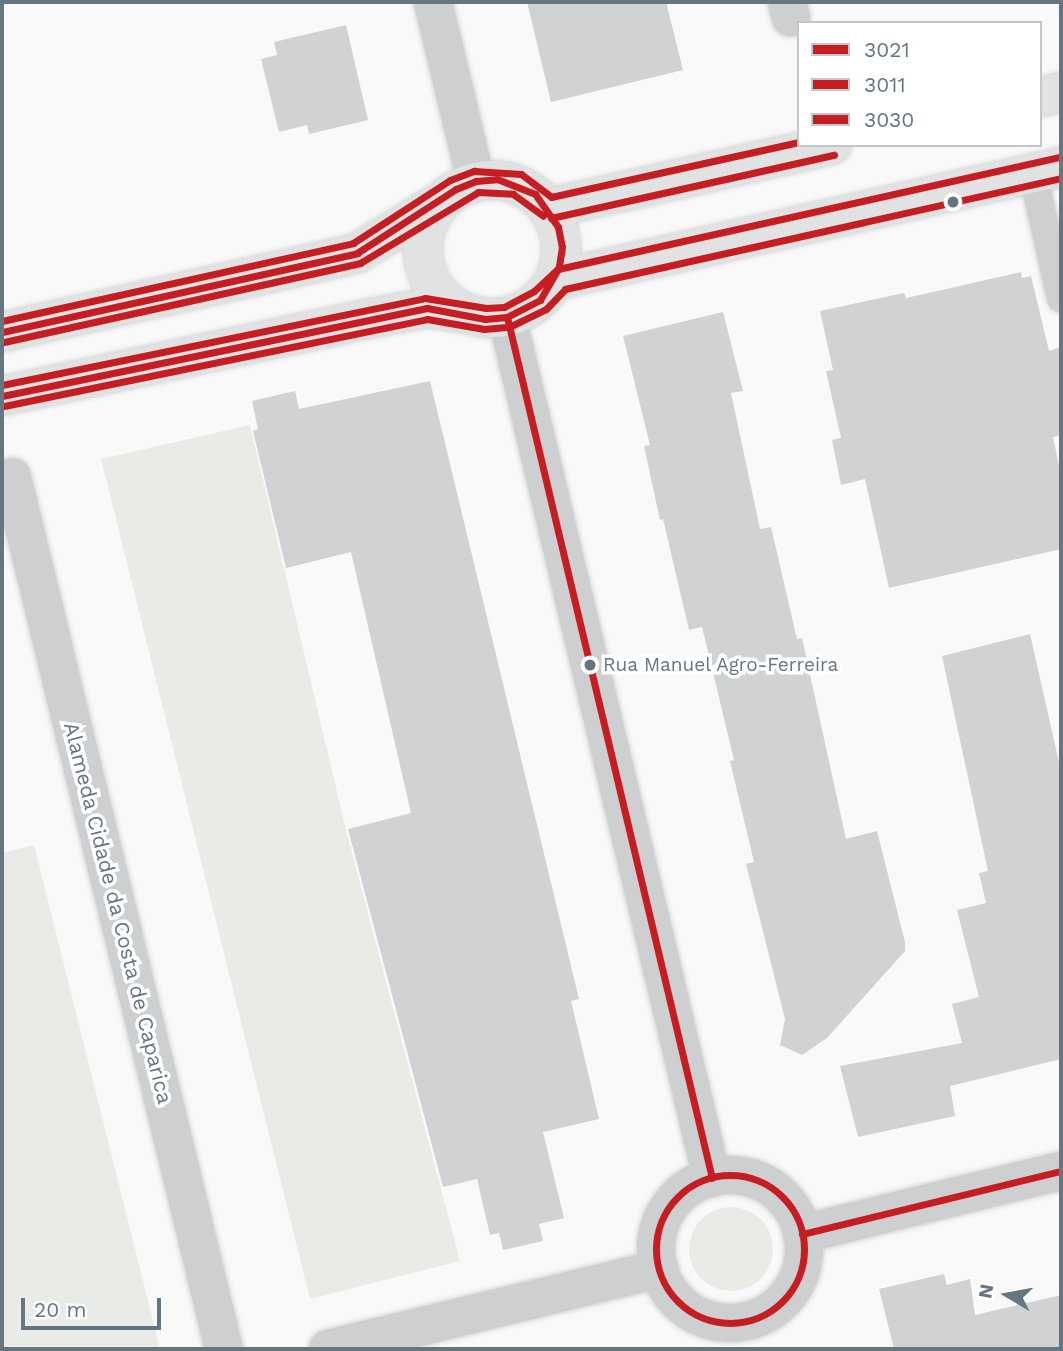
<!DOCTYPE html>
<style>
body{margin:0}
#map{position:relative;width:1063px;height:1351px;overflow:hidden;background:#f9f9f9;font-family:"Work Sans",sans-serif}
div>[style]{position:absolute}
.green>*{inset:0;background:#e8ebe6}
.round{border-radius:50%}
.building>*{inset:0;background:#d0d2d3}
.roads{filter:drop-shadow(0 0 2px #d5d6d7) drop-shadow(0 0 2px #d5d6d7)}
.pedestrian>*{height:28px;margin:-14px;padding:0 14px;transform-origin:14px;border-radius:14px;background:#cecfd0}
.minor>*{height:38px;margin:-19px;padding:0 19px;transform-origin:19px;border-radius:19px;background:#cecfd0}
.minor>.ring{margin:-19px;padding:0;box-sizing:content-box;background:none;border:38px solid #cecfd0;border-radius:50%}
.primary>*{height:38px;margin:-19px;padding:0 19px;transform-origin:19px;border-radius:19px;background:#e1e2e2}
.primary>.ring{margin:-19px;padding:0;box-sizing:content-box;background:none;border:38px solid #e1e2e2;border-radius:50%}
.bus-1>*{height:7px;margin:-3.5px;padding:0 3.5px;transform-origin:3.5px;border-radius:3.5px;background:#c61d23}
.bus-1>.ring{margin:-3.5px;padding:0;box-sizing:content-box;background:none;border:7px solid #c61d23;border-radius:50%}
.bus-2>*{height:7px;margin:-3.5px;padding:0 3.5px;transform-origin:3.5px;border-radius:3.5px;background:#c61d23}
.bus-3>*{height:7px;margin:-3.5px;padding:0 3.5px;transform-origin:3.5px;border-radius:3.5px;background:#c61d23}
.dots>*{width:19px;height:19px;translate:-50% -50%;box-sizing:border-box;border:4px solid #fff;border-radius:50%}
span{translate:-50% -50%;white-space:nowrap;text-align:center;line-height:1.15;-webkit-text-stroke:7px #fff;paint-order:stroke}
.bus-label{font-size:19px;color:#657683}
.left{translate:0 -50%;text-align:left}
.street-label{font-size:21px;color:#657683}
.frame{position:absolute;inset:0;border:4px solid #657683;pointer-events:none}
.legend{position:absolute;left:797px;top:21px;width:245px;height:126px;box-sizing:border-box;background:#fff;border:2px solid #c1c8cd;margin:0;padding:9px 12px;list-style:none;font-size:21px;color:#657683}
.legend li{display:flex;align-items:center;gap:14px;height:35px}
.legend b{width:35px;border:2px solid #c1c8cd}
.north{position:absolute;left:972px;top:1260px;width:70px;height:70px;-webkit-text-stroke:5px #fff;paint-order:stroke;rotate:280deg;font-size:19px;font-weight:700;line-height:28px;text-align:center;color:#657683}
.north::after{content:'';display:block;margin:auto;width:24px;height:32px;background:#657683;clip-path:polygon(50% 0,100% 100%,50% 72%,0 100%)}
.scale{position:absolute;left:21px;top:1298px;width:140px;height:32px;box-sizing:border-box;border:4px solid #657683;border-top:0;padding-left:9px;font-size:21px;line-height:24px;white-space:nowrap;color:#657683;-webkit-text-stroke:5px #fff;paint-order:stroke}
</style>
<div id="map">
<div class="green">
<i style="clip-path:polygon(250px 425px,346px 830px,460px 1261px,310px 1299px,101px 459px)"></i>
<i style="clip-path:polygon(34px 845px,160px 1349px,2px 1349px,2px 853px)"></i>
<i class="round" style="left:689px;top:1207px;width:84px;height:84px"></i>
</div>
<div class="building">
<i style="clip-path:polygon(527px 2px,666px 2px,683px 70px,551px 102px)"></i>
<i style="clip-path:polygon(346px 25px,368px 120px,309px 134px,307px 125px,279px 132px,261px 59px,277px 55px,274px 42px)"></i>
<i style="clip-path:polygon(1021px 272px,1022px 278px,1031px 276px,1049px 351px,1061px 347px,1061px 435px,1053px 437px,1061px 475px,1061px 549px,889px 588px,865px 479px,841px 485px,832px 440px,841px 438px,826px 371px,833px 370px,820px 311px,904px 293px,906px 298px)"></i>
<i style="clip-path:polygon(723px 312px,743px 391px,731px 393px,760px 529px,771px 527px,797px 639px,802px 638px,846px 839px,877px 831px,905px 942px,905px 951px,827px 1038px,802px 1055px,780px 1045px,785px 1019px,746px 864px,754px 862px,730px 761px,734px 760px,702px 627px,689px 630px,663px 519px,660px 520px,644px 446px,650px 445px,623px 336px)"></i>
<i style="clip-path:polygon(430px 381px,579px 999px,571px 1001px,599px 1119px,543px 1132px,564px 1218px,539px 1224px,543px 1241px,503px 1250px,499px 1233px,490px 1235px,477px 1179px,443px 1187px,348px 829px,411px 813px,351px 552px,286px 568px,253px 431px,258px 429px,252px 401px,295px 391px,299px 409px)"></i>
<i style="clip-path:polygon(1030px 634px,1061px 771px,1061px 1059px,950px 1086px,955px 1116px,858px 1137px,840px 1066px,962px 1043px,952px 1004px,979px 997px,957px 910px,986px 903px,979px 873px,988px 871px,942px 656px)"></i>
<i style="clip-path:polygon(944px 1274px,947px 1285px,970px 1279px,975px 1315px,1061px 1295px,1061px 1349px,894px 1349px,879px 1289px)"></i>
</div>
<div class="roads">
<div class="pedestrian">
<i style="left:1033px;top:174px;width:127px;rotate:77.3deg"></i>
</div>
<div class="minor">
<i style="left:433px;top:2px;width:184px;rotate:76.5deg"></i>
<i style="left:787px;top:2px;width:16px;rotate:76deg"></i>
<i style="left:507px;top:317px;width:885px;rotate:76.61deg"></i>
<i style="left:12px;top:477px;width:897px;rotate:76.34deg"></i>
<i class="ring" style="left:656px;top:1175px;width:110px;height:110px"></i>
<i style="left:802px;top:1234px;width:267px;rotate:-13.7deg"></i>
<i style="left:328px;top:1349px;width:341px;rotate:-13.6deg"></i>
</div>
<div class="primary">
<i style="left:1040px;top:97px;width:22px;rotate:-13deg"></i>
<i class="ring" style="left:423px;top:180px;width:100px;height:100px"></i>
<i style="left:549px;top:208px;width:290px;rotate:-12.6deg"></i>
<i style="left:551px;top:286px;width:11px;rotate:-38deg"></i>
<i style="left:560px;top:279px;width:513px;rotate:-12.6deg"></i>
<i style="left:2px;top:332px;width:364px;rotate:-12.5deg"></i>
<i style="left:357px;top:253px;width:96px;rotate:-31.4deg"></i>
<i style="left:2px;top:396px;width:377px;rotate:-11.9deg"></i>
<i style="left:371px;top:318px;width:57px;rotate:-10.1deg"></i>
<i style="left:427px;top:308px;width:37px;rotate:8deg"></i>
</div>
</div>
<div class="bus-1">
<i style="left:507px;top:317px;width:885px;rotate:76.61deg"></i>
<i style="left:2px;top:332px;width:364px;rotate:-12.5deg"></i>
<i style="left:357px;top:253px;width:118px;rotate:-32.9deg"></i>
<i style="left:456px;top:189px;width:22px;rotate:-22deg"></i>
<i style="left:476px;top:181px;width:21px;rotate:-5deg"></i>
<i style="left:497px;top:179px;width:41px;rotate:21.5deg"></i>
<i style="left:535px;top:194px;width:40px;rotate:55.1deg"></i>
<i style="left:558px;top:227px;width:20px;rotate:79deg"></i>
<i style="left:562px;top:247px;width:20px;rotate:99deg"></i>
<i style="left:559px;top:267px;width:38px;rotate:120deg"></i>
<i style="left:540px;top:300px;width:37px;rotate:153deg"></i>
<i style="left:507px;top:317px;width:22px;rotate:175deg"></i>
<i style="left:485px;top:319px;width:59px;rotate:-169.3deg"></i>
<i style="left:427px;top:308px;width:434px;rotate:168.3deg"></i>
<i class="ring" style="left:656px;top:1175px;width:141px;height:141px"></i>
<i style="left:802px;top:1234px;width:267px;rotate:-13.7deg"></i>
</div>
<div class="bus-2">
<i style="left:551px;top:218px;width:290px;rotate:-12.6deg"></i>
<i style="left:4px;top:342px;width:365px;rotate:-12.5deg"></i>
<i style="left:360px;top:263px;width:138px;rotate:-31deg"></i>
<i style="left:478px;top:192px;width:35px;rotate:3deg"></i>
<i style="left:513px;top:194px;width:37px;rotate:36deg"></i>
<i style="left:4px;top:406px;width:432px;rotate:-11.6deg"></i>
<i style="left:427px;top:319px;width:58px;rotate:10deg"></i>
<i style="left:484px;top:329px;width:25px;rotate:-5deg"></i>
<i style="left:509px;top:327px;width:41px;rotate:-25.9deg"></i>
<i style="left:546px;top:309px;width:28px;rotate:-46deg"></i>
<i style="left:565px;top:289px;width:508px;rotate:-12.61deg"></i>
</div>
<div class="bus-3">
<i style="left:2px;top:321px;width:360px;rotate:-12.5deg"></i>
<i style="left:353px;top:243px;width:116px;rotate:-33deg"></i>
<i style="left:450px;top:180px;width:26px;rotate:-21deg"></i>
<i style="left:474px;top:171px;width:47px;rotate:3.7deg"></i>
<i style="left:521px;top:174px;width:38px;rotate:37deg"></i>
<i style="left:551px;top:197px;width:254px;rotate:-12.5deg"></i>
<i style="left:2px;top:385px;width:432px;rotate:-11.6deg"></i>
<i style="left:425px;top:298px;width:62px;rotate:9.3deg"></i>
<i style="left:486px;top:308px;width:18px;rotate:-3deg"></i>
<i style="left:504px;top:307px;width:34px;rotate:-28deg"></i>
<i style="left:534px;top:291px;width:33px;rotate:-43deg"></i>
<i style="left:558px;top:269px;width:513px;rotate:-12.6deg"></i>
</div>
<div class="dots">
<i style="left:953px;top:202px;background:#657683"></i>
<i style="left:590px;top:665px;background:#657683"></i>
</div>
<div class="bus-label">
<span class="left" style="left:603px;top:665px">Rua Manuel Agro-Ferreira</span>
</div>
<div class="street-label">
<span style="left:118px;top:913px;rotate:76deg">Alameda Cidade da Costa de Caparica</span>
</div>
<div class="frame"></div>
<ul class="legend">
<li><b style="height:9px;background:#c61d23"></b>3021</li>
<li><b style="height:9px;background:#c61d23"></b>3011</li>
<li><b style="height:9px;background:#c61d23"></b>3030</li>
</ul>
<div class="north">N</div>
<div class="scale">20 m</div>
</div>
